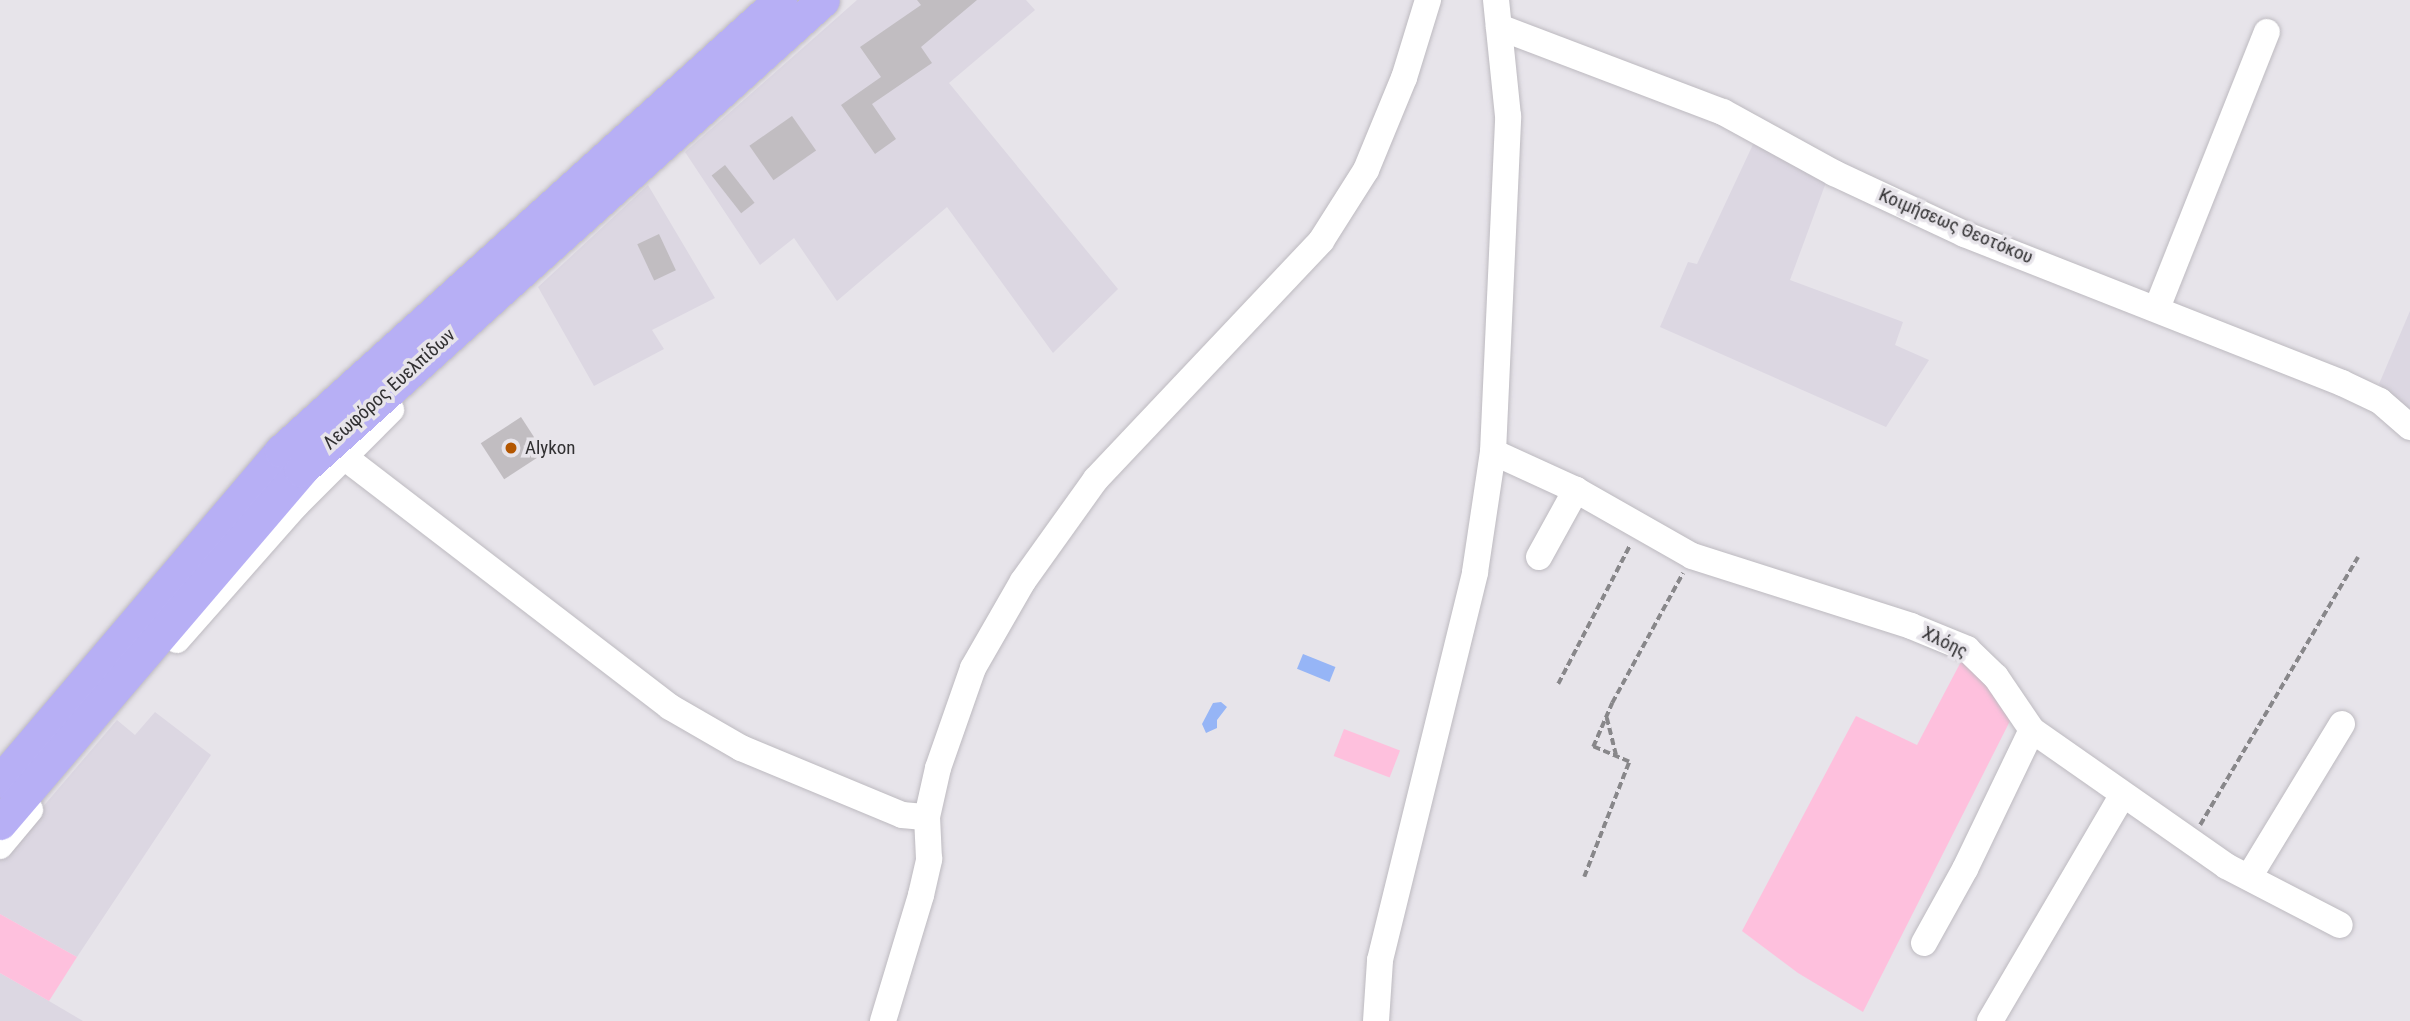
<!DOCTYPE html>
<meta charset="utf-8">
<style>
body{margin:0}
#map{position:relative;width:2410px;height:1021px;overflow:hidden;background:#e7e4ea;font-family:"Roboto Condensed",sans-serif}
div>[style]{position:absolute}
.built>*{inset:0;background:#dcd7e2}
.green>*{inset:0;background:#fec0dd;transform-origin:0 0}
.water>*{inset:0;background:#96b5f6;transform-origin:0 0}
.building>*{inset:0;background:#c1bdc1;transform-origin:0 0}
.path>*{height:3.5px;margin-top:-1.75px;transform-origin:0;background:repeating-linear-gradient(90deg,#88878a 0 7px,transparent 0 10.5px)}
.roads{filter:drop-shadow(0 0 2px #bdbac0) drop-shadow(0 0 2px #bdbac0)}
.minor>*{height:26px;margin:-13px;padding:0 13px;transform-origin:13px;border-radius:13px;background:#fff}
.major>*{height:33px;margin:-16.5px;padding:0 16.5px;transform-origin:16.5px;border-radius:16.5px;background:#b7aff5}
.dots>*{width:19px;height:19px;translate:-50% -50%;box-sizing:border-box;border:4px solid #e7e4ea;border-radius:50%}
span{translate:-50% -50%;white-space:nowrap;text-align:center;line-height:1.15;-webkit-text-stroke:7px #e7e4ea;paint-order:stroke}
.street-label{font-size:19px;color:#313032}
.poi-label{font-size:19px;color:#313032}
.left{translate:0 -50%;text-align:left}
</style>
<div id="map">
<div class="built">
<i style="clip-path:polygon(857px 0,1026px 0,1035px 10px,949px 83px,1118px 289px,1053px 353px,947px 207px,837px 301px,794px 238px,760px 265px,685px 152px)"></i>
<i style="clip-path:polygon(1756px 138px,1828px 177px,1790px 280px,1903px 322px,1895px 345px,1929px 360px,1886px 427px,1660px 327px,1688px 262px,1697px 264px)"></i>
<i style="clip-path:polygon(648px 185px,715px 298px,652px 330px,664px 349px,594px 386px,538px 287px)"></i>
<i style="clip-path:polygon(2410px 311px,2410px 416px,2379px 384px)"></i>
<i style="clip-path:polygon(155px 712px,211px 755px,77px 957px,0 914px,0 857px,117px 720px,135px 735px)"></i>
<i style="clip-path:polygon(0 973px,49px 1001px,83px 1021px,0 1021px)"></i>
</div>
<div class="green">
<i style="clip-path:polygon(1965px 654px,2012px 717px,1863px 1012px,1798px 973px,1742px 931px,1856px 716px,1917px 745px)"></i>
<i style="left:1344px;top:729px;width:60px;height:29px;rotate:21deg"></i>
<i style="clip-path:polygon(0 914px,77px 957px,49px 1001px,0 973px)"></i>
</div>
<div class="water">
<i style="left:1303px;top:654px;width:35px;height:16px;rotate:22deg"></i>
<i style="clip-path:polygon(1221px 702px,1227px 707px,1217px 720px,1217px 728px,1206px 733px,1202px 724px,1213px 703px)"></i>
</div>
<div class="building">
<i style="clip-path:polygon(917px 0,977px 0,921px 47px,932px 63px,872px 104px,896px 139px,875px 154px,841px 105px,881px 77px,860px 47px,921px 5px)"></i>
<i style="left:792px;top:116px;width:42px;height:52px;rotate:55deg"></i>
<i style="left:725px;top:165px;width:48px;height:17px;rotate:52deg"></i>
<i style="left:659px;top:234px;width:40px;height:24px;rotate:65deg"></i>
<i style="left:521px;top:417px;width:43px;height:48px;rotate:57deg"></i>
</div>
<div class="path">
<i style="left:1558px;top:684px;width:157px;rotate:-62.6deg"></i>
<i style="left:1607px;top:718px;width:38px;rotate:76deg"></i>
<i style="left:2200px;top:825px;width:311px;rotate:-59.5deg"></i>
<i style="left:1584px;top:877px;width:123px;rotate:-68.6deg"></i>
<i style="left:1629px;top:762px;width:39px;rotate:-157deg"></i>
<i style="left:1593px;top:747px;width:48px;rotate:-66.6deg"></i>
<i style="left:1612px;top:703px;width:148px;rotate:-61.4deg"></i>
</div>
<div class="roads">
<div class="minor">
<i style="left:1499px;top:27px;width:240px;rotate:20.8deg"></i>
<i style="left:1723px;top:112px;width:127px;rotate:28.8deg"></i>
<i style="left:1834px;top:173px;width:144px;rotate:25.1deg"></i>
<i style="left:1964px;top:234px;width:406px;rotate:21.5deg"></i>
<i style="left:2342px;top:383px;width:42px;rotate:25.3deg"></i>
<i style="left:2380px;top:401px;width:40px;rotate:41deg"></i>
<i style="left:2157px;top:308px;width:297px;rotate:-68.3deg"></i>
<i style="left:1493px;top:452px;width:91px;rotate:24.6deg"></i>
<i style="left:1576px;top:490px;width:133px;rotate:29.6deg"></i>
<i style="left:1692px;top:556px;width:230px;rotate:17.7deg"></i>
<i style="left:1911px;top:626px;width:61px;rotate:22.3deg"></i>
<i style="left:1967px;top:649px;width:40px;rotate:44deg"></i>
<i style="left:1996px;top:677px;width:64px;rotate:55.8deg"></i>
<i style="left:2032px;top:730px;width:237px;rotate:35deg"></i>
<i style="left:2226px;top:866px;width:128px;rotate:27.4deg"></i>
<i style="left:343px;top:456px;width:412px;rotate:37.5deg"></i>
<i style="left:670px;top:707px;width:82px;rotate:30deg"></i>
<i style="left:741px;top:748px;width:174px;rotate:22.6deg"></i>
<i style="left:902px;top:815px;width:25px;rotate:5deg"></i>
<i style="left:1539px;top:557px;width:77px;rotate:-61.1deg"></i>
<i style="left:177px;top:640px;width:179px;rotate:-48.6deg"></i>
<i style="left:295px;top:506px;width:136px;rotate:-45deg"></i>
<i style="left:0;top:846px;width:47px;rotate:-50.2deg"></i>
<i style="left:2249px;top:877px;width:179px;rotate:-58.7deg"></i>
<i style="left:1924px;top:943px;width:85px;rotate:-61deg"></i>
<i style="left:1965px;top:869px;width:154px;rotate:-64.3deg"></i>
<i style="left:883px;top:1021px;width:132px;rotate:-73.2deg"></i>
<i style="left:921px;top:895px;width:37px;rotate:-77deg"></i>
<i style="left:929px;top:859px;width:42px;rotate:-92.7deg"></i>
<i style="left:927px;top:817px;width:50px;rotate:-77.3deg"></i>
<i style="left:938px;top:768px;width:106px;rotate:-70.7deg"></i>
<i style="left:973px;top:668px;width:100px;rotate:-60.1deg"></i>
<i style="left:1023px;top:581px;width:125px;rotate:-54.4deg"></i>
<i style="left:1096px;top:479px;width:328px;rotate:-46.6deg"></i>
<i style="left:1321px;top:241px;width:84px;rotate:-57.6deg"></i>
<i style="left:1366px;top:170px;width:100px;rotate:-67.6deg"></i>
<i style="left:1404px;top:78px;width:82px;rotate:-72.9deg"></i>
<i style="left:1376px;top:1021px;width:61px;rotate:-86.2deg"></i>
<i style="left:1380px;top:960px;width:399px;rotate:-76.2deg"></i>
<i style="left:1475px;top:572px;width:121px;rotate:-81.5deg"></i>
<i style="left:1493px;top:452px;width:336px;rotate:-87.4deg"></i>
<i style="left:1508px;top:116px;width:117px;rotate:-95.9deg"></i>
<i style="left:1990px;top:1021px;width:261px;rotate:-59.6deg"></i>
</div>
<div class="major">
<i style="left:0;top:781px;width:433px;rotate:-49.6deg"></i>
<i style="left:281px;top:451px;width:673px;rotate:-42.11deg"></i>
<i style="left:0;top:823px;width:464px;rotate:-49.5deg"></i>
<i style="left:301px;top:470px;width:702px;rotate:-42deg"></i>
</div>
</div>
<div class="dots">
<i style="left:511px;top:448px;background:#b35600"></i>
</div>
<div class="street-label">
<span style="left:1956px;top:226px;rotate:23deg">Κοιμήσεως Θεοτόκου</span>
<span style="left:389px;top:389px;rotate:-42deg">Λεωφόρος Ευελπίδων</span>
<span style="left:1945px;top:642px;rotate:26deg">Χλόης</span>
</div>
<div class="poi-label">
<span class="left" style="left:525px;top:448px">Alykon</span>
</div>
</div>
